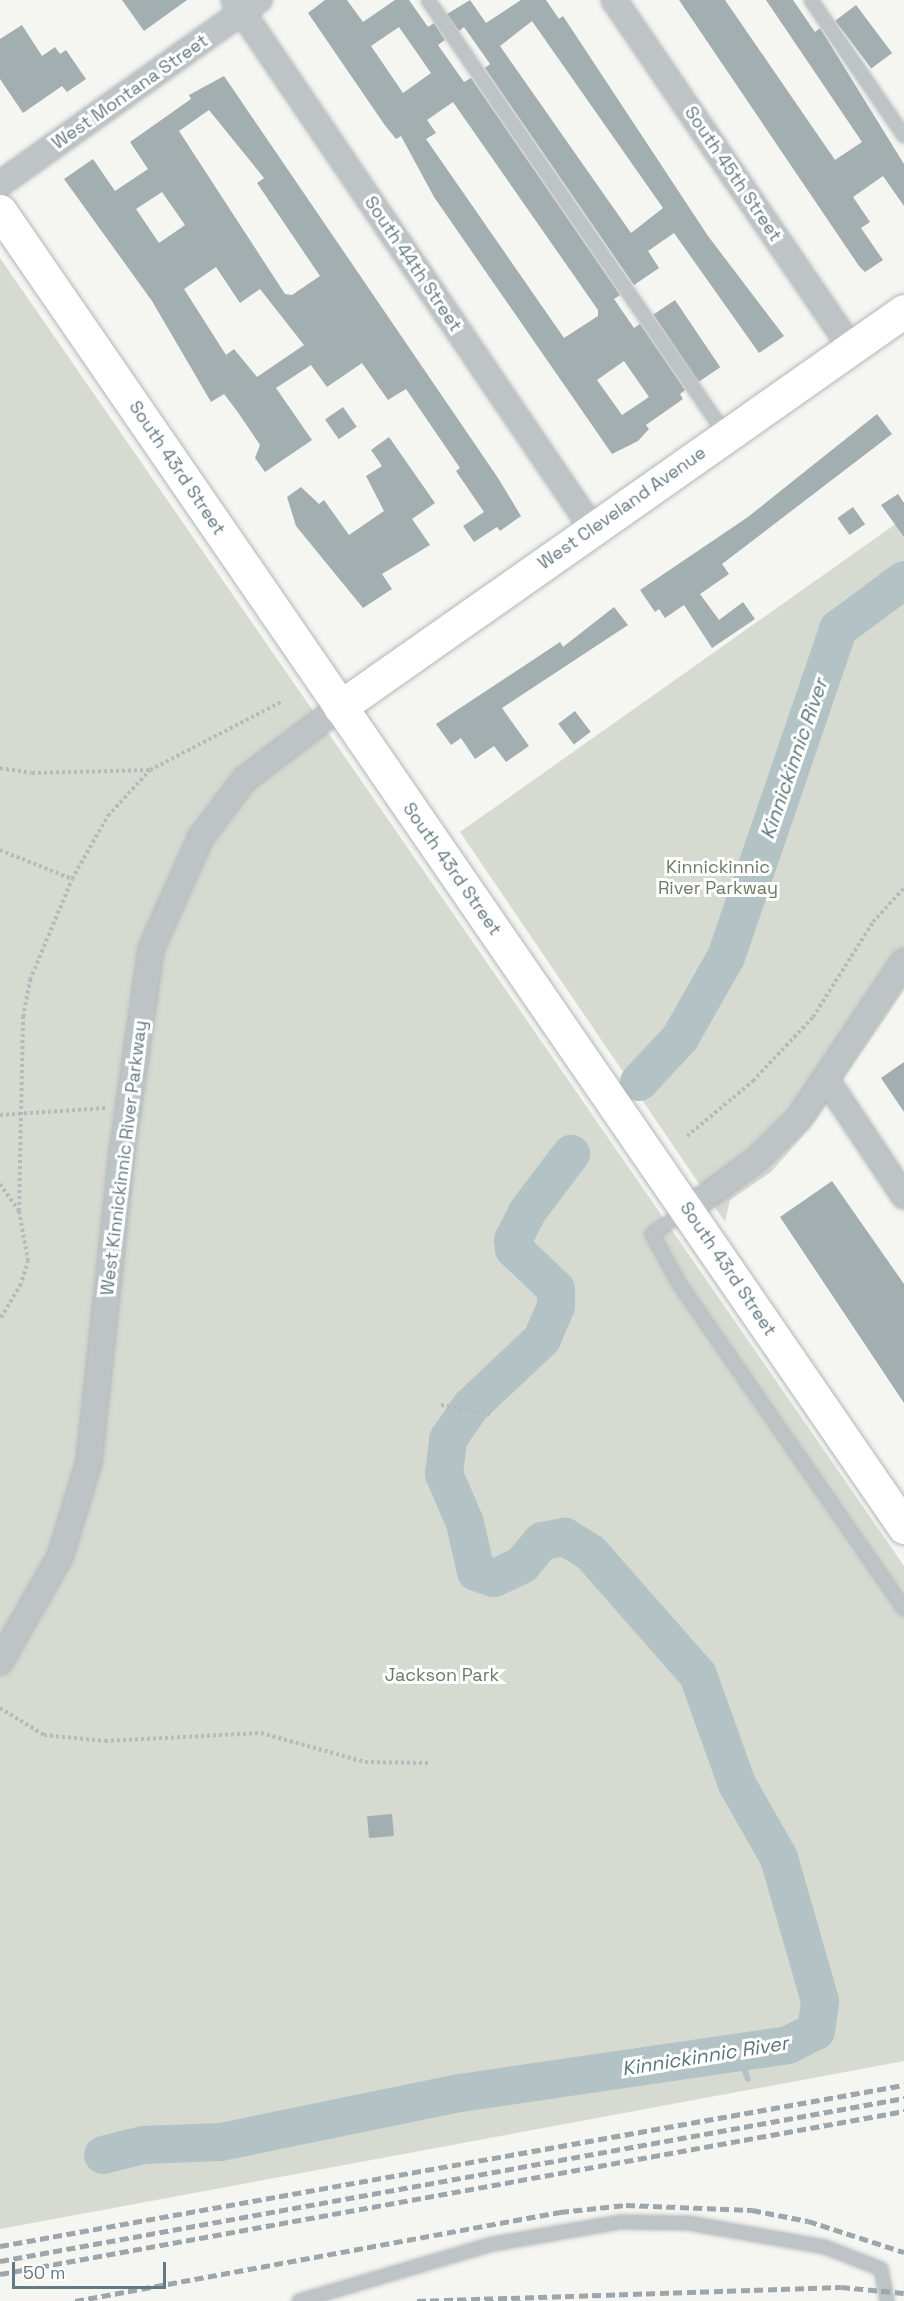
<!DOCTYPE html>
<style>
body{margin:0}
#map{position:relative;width:904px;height:2301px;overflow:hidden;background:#f5f5f1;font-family:"Space Grotesk",sans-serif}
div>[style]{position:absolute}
.green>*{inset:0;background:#d6dad1}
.stream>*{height:6px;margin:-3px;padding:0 3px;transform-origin:3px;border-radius:3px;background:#b3c3c5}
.river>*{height:38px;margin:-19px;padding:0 19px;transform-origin:19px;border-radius:19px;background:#b3c3c5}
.building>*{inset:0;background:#a3aeb1;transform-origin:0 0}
.path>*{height:4px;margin-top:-2px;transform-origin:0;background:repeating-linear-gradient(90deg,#b6babc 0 3px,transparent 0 6px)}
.roads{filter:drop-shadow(0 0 2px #b0b7ba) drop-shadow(0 0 2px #b0b7ba)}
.lane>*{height:12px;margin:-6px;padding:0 6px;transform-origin:6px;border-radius:6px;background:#bec3c6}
.street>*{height:24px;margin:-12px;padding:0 12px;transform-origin:12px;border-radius:12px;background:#bec3c6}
.secondary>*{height:33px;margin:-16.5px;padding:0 16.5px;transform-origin:16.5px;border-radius:16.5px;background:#fff}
.rail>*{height:4.5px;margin-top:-2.25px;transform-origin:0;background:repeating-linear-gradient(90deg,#9da6aa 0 9px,transparent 0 13.5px)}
span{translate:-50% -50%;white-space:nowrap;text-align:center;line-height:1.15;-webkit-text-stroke:6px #fff;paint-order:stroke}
.street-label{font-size:18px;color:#647a83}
.park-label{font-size:18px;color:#6b7a63}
.water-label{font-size:20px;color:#5a7678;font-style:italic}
.scale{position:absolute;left:12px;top:2262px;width:154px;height:27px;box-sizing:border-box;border:3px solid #647a83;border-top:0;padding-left:8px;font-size:18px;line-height:21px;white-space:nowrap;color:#647a83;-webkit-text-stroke:4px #fff;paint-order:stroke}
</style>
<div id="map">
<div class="green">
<i style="clip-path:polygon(0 258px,904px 1566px,904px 2061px,0 2229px)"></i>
<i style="clip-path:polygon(904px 518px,904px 990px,815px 1122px,771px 1172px,730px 1200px,725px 1222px,460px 832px)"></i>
</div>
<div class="stream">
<i style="left:739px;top:2052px;width:28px;rotate:72deg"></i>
</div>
<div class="river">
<i style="left:639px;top:1082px;width:60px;rotate:-47deg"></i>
<i style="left:680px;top:1038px;width:93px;rotate:-60.4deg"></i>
<i style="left:726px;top:957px;width:347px;rotate:-71.1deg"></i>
<i style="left:838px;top:629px;width:82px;rotate:-36.6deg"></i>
<i style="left:103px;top:2155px;width:41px;rotate:-14deg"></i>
<i style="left:143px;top:2145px;width:78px;rotate:-2.2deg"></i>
<i style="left:221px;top:2142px;width:244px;rotate:-11.6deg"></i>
<i style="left:460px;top:2093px;width:331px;rotate:-8.3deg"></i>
<i style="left:788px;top:2045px;width:31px;rotate:-27deg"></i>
<i style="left:816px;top:2031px;width:30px;rotate:-82deg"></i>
<i style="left:820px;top:2001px;width:149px;rotate:-106deg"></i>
<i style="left:779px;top:1858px;width:85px;rotate:-119.6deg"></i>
<i style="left:737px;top:1784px;width:116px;rotate:-109.7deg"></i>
<i style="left:698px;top:1675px;width:162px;rotate:-131.3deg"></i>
<i style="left:591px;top:1553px;width:31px;rotate:-148deg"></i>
<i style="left:565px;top:1537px;width:23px;rotate:170deg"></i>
<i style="left:542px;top:1541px;width:31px;rotate:130deg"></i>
<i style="left:522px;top:1565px;width:31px;rotate:155deg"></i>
<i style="left:494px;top:1578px;width:19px;rotate:-162deg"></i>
<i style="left:476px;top:1572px;width:50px;rotate:-102.7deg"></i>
<i style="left:465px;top:1523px;width:53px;rotate:-113.2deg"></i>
<i style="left:444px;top:1474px;width:35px;rotate:-83deg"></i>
<i style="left:448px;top:1439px;width:40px;rotate:-55.1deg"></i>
<i style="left:471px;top:1406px;width:98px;rotate:-43.3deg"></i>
<i style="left:542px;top:1339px;width:36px;rotate:-67deg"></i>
<i style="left:556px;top:1306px;width:17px;rotate:-90deg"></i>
<i style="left:556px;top:1289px;width:58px;rotate:-136.4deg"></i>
<i style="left:514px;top:1249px;width:9px;rotate:-96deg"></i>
<i style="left:513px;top:1240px;width:31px;rotate:-63deg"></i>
<i style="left:527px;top:1212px;width:73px;rotate:-52.8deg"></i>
</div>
<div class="building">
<i style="clip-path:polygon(122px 0,187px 0,144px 31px)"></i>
<i style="clip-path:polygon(evenodd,325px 0,347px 0,363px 22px,395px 0,409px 0,428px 27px,434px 23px,445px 40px,438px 45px,464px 82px,471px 78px,620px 295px,614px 299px,634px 328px,640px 324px,685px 390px,680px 394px,683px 399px,646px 425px,649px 429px,638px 441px,612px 454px,434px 197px,401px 136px,396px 139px,384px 124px,308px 13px,325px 0,399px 27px,431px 73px,403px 93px,371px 46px,399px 27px,325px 0,453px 102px,598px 310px,598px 316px,564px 338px,426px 139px,436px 133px,427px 120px,453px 102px,325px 0,624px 361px,649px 397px,622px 415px,597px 380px,624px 361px)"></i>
<i style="clip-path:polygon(evenodd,470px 0,486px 23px,521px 0,546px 0,559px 19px,563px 16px,708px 236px,784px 336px,759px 353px,674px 233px,648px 251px,659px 268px,634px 285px,485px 68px,490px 64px,464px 27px,459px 31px,447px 14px,470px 0,532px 21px,663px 208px,631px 233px,500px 46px,532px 21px)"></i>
<i style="clip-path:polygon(679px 0,725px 0,835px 160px,862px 142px,766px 0,793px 0,815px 32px,820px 28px,904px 164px,904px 206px,883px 176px,853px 197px,870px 222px,861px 228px,883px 260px,865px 272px,859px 266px)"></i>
<i style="left:856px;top:5px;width:60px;height:26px;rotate:53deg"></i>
<i style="clip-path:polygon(22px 25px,42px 56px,55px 47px,60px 54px,66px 50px,86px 79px,67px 92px,62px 86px,23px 113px,0 79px,0 39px)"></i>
<i style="clip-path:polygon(evenodd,224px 76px,498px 478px,521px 516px,500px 531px,497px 527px,474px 542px,463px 526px,484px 512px,456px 471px,460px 468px,406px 389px,388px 400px,362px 363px,327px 387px,311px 365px,276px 388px,312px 440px,265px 472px,255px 458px,260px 445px,237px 411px,224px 394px,211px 402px,152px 301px,64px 179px,93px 159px,115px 191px,148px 169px,130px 142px,191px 99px,189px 95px,224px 76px,209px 110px,264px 178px,257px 183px,320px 276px,292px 295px,285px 294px,179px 131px,209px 110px,224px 76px,162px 192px,185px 225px,159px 243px,136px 209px,162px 192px,224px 76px,216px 267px,240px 303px,260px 289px,304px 345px,257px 377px,234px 349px,226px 355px,184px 289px,216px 267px)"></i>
<i style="left:675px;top:300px;width:81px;height:26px;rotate:56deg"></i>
<i style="left:343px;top:407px;width:24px;height:22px;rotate:55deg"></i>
<i style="clip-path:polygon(877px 414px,892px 434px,722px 564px,729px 574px,700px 594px,719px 620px,743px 602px,755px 619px,712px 648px,684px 605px,665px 618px,659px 609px,655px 612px,640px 590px,748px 517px)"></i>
<i style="clip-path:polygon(389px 437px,435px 503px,412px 519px,430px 545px,382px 574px,392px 589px,363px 608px,296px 526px,287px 497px,301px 487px,319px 504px,324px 500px,349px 535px,384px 511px,366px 476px,382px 466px,371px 450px)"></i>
<i style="clip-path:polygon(898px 494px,904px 503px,904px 537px,881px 505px)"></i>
<i style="left:853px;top:507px;width:21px;height:19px;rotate:55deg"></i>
<i style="clip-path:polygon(614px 607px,628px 625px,502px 708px,529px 746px,506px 762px,494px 746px,475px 759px,461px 738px,451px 745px,436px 724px,560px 642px,563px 647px)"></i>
<i style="left:575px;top:711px;width:26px;height:21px;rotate:53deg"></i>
<i style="clip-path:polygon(904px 1062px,904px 1112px,881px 1078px)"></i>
<i style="clip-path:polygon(832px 1181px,904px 1284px,904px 1403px,780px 1217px)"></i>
<i style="left:392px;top:1814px;width:22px;height:25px;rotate:85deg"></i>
</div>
<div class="path">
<i style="left:0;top:768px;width:32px;rotate:9deg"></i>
<i style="left:32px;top:773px;width:118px;rotate:-1.5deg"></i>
<i style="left:0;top:850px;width:78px;rotate:21.9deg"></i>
<i style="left:0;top:1115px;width:107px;rotate:-3.7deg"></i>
<i style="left:687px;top:1136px;width:86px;rotate:-39.8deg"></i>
<i style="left:753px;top:1081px;width:88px;rotate:-46.8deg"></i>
<i style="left:813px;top:1017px;width:112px;rotate:-57.7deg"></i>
<i style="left:873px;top:922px;width:46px;rotate:-47.6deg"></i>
<i style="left:0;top:1184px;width:33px;rotate:55deg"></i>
<i style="left:19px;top:1211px;width:50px;rotate:79.6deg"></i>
<i style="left:28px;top:1260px;width:25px;rotate:106deg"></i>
<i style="left:21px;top:1284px;width:41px;rotate:121deg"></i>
<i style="left:19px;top:1211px;width:194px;rotate:-88.8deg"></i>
<i style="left:23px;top:1017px;width:38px;rotate:-79deg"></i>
<i style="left:30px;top:980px;width:109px;rotate:-67.4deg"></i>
<i style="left:72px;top:879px;width:73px;rotate:-60.3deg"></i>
<i style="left:108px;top:816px;width:62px;rotate:-47.6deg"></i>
<i style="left:150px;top:770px;width:150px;rotate:-27.4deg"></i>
<i style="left:441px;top:1405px;width:50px;rotate:10.4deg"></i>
<i style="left:0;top:1708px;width:52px;rotate:31.5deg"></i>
<i style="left:44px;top:1735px;width:61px;rotate:5.6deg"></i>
<i style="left:105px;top:1741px;width:156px;rotate:-2.9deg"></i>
<i style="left:261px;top:1733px;width:108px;rotate:15.6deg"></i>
<i style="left:365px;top:1762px;width:64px;rotate:0.9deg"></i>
</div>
<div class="roads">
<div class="lane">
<i style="left:428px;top:0;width:527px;rotate:55.59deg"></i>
<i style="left:811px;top:0;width:165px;rotate:55.6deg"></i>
<i style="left:687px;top:1210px;width:42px;rotate:145.6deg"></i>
<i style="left:652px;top:1234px;width:58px;rotate:61.2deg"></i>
<i style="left:680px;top:1285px;width:394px;rotate:55.3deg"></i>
<i style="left:299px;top:2301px;width:202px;rotate:-16.4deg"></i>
<i style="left:493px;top:2244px;width:130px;rotate:-9.8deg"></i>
<i style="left:621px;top:2222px;width:67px;rotate:0.9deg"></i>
<i style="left:688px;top:2223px;width:139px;rotate:9.9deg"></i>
<i style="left:825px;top:2247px;width:60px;rotate:21.4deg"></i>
<i style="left:881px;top:2269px;width:33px;rotate:79deg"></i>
</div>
<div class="street">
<i style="left:234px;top:0;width:638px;rotate:55.86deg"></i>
<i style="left:614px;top:0;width:420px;rotate:55.7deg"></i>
<i style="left:0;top:184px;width:318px;rotate:-35.4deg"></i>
<i style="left:826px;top:1079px;width:141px;rotate:56.3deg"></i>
<i style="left:688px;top:1210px;width:84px;rotate:-36.3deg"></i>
<i style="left:756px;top:1160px;width:59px;rotate:-44.3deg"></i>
<i style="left:798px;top:1119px;width:190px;rotate:-56.1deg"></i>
<i style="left:0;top:1662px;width:121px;rotate:-60.3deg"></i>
<i style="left:60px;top:1557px;width:99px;rotate:-73deg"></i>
<i style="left:89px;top:1462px;width:311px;rotate:-83.9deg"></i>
<i style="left:122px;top:1153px;width:206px;rotate:-81.9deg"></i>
<i style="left:151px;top:949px;width:123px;rotate:-65.9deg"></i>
<i style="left:201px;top:837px;width:73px;rotate:-52.8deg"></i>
<i style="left:245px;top:779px;width:119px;rotate:-37.2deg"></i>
</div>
<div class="secondary">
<i style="left:0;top:211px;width:1597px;rotate:55.51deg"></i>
<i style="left:340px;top:707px;width:689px;rotate:-35.07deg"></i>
</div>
</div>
<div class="rail">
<i style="left:0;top:2246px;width:918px;rotate:-10.1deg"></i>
<i style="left:0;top:2261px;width:919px;rotate:-10.22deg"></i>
<i style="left:0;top:2274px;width:919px;rotate:-10.22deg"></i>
<i style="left:75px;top:2301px;width:493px;rotate:-10.4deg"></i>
<i style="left:560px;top:2212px;width:66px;rotate:-6.1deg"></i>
<i style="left:626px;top:2205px;width:126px;rotate:2.3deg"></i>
<i style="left:752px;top:2210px;width:57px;rotate:11.1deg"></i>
<i style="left:808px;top:2221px;width:101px;rotate:17.9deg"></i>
<i style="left:417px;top:2301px;width:424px;rotate:-1.9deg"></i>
<i style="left:841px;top:2287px;width:63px;rotate:5.4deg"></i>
</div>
<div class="street-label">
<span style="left:130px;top:92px;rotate:-35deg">West Montana Street</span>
<span style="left:733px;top:174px;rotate:56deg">South 45th Street</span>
<span style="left:413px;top:264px;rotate:56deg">South 44th Street</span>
<span style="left:177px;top:468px;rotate:56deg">South 43rd Street</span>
<span style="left:622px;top:508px;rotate:-35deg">West Cleveland Avenue</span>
<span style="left:452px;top:869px;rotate:55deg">South 43rd Street</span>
<span style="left:124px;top:1158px;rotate:-83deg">West Kinnickinnic River Parkway</span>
<span style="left:728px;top:1269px;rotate:56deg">South 43rd Street</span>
</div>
<div class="park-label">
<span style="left:718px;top:878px">Kinnickinnic<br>River Parkway</span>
<span style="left:442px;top:1675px">Jackson Park</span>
</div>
<div class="water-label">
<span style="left:794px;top:759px;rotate:-71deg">Kinnickinnic River</span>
<span style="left:705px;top:2056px;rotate:-9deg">Kinnickinnic River</span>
</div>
<div class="scale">50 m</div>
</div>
